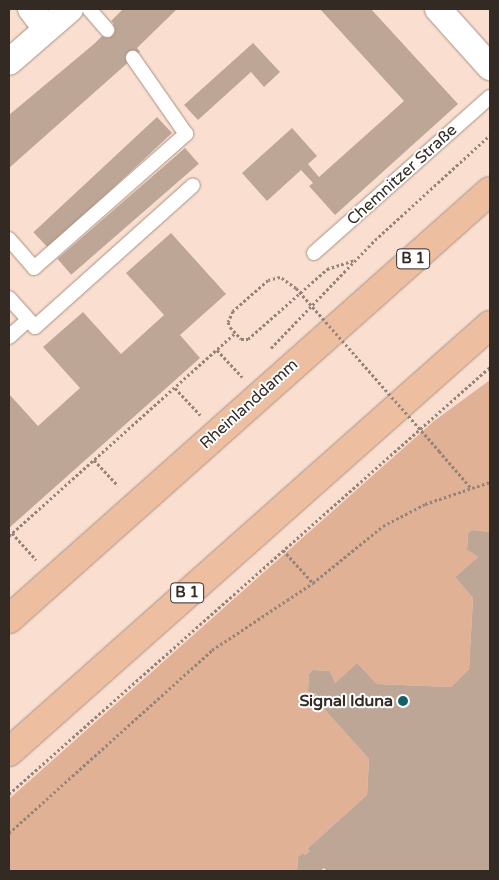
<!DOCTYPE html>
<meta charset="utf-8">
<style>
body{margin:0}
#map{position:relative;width:499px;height:880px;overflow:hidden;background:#fadfd0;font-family:"Varela Round",sans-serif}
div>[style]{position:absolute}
.green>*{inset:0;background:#e1b195}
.building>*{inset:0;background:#bea697;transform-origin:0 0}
.path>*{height:3px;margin-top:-1.5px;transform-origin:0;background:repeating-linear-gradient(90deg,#968479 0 2.5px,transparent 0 5px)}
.roads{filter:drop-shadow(0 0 1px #a89081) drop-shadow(0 0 1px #a89081)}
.service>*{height:14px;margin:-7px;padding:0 7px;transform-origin:7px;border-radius:7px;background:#fff}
.minor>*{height:26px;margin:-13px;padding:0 13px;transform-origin:13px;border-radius:13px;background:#fff}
.primary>*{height:28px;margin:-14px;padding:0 14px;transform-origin:14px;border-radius:14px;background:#edbea0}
.path-bridge>*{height:3px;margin-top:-1.5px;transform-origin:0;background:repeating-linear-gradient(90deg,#968479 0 2.5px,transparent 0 5px)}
.dots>*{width:14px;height:14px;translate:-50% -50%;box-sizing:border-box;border:2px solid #fff;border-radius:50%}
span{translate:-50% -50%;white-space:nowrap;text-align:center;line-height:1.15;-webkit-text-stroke:4px #fff;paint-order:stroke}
.shield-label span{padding:1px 4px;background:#fff;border:1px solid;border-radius:4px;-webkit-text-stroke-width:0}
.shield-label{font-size:15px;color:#332a24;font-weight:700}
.street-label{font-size:16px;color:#332a24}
.poi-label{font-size:16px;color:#332a24;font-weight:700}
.right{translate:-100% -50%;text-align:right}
.frame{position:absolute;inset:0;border:10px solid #332a24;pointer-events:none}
</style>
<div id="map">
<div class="green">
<i style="clip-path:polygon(490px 380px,490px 532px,472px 530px,468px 533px,467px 550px,478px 557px,455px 577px,473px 598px,469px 669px,451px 687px,377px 684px,357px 663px,335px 683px,330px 671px,313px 670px,309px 674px,308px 691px,312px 695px,315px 693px,319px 698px,316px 700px,369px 759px,367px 795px,307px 849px,310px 851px,305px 855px,303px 853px,298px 857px,297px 871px,9px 871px,9px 799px,434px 421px)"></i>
</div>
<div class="building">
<i style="clip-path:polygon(123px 9px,177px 9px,137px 48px,140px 52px,9px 168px,9px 115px,94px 44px,114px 24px,111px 21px)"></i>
<i style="clip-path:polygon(320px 9px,371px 9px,458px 104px,335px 215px,309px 186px,313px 183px,301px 170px,267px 201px,242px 173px,292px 128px,317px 156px,308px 164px,319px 177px,404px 101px)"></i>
<i style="clip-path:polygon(253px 43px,280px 72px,264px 87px,251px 72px,198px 120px,184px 105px)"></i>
<i style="left:157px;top:117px;width:22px;height:169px;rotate:47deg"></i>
<i style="left:185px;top:148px;width:21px;height:169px;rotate:49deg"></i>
<i style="clip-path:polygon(171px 233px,226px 294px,180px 335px,200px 358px,9px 528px,9px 394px,38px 426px,80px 388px,43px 347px,83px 312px,121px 354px,164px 315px,126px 273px)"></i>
<i style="clip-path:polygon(472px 530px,490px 532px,490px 871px,327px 871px,324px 868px,320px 871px,297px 871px,298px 857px,303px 853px,305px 855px,310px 851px,307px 849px,367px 795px,369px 759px,316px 700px,319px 698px,315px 693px,312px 695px,308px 691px,309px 674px,313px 670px,330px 671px,335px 683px,357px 663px,377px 684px,451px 687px,469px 669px,473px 598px,455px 577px,478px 557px,467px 550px,468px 533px)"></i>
</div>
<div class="path">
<i style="left:296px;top:288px;width:19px;rotate:-145deg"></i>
<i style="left:280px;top:277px;width:12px;rotate:166deg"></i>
<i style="left:268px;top:280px;width:47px;rotate:138.5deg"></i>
<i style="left:233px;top:311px;width:12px;rotate:114deg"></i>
<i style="left:228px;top:322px;width:5px;rotate:68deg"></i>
<i style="left:230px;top:327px;width:16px;rotate:47deg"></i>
<i style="left:241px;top:339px;width:7px"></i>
<i style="left:248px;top:339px;width:106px;rotate:-41.5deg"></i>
<i style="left:327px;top:269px;width:28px;rotate:-18deg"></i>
<i style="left:271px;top:348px;width:150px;rotate:-46.1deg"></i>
<i style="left:375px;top:240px;width:156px;rotate:-42.4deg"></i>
<i style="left:217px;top:350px;width:37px;rotate:47deg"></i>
<i style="left:175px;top:388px;width:37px;rotate:47deg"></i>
<i style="left:439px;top:451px;width:49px;rotate:49.1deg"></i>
<i style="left:94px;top:460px;width:35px;rotate:47deg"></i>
<i style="left:12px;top:533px;width:36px;rotate:48deg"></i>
<i style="left:9px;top:536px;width:304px;rotate:-41.9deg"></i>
<i style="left:283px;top:550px;width:45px;rotate:47.7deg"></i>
<i style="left:9px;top:794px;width:643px;rotate:-41.6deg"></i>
<i style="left:9px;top:833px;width:273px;rotate:-42deg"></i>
<i style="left:212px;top:650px;width:121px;rotate:-33.6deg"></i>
<i style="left:313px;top:583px;width:90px;rotate:-39.2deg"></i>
<i style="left:383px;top:526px;width:47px;rotate:-27.6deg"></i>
<i style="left:425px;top:504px;width:69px;rotate:-18.7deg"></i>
</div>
<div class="roads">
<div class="service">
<i style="left:89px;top:9px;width:28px;rotate:49deg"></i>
<i style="left:9px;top:239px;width:38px;rotate:49deg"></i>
<i style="left:34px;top:268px;width:203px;rotate:-41.4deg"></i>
<i style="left:186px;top:134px;width:93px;rotate:-124.9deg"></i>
<i style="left:314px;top:253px;width:235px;rotate:-41.6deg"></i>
<i style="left:9px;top:298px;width:39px;rotate:48deg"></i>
<i style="left:35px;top:327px;width:212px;rotate:-41.9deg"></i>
<i style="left:9px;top:337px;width:25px;rotate:-42deg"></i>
</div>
<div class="minor">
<i style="left:31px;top:9px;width:25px;rotate:53deg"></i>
<i style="left:438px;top:9px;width:78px;rotate:48.1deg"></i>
<i style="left:9px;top:62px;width:81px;rotate:-41deg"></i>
</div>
<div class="primary">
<i style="left:9px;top:619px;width:644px;rotate:-41.66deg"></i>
<i style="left:9px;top:752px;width:643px;rotate:-41.6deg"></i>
</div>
</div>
<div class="path-bridge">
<i style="left:296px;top:288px;width:217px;rotate:48.7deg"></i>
</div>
<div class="dots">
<i style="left:403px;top:701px;background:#116267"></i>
</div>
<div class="shield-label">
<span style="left:413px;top:259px">B 1</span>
<span style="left:187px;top:593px">B 1</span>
</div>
<div class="street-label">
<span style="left:402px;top:175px;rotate:-42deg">Chemnitzer Straße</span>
<span style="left:249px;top:404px;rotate:-42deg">Rheinlanddamm</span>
</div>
<div class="poi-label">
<span class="right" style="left:393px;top:701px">Signal Iduna</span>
</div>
<div class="frame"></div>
</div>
